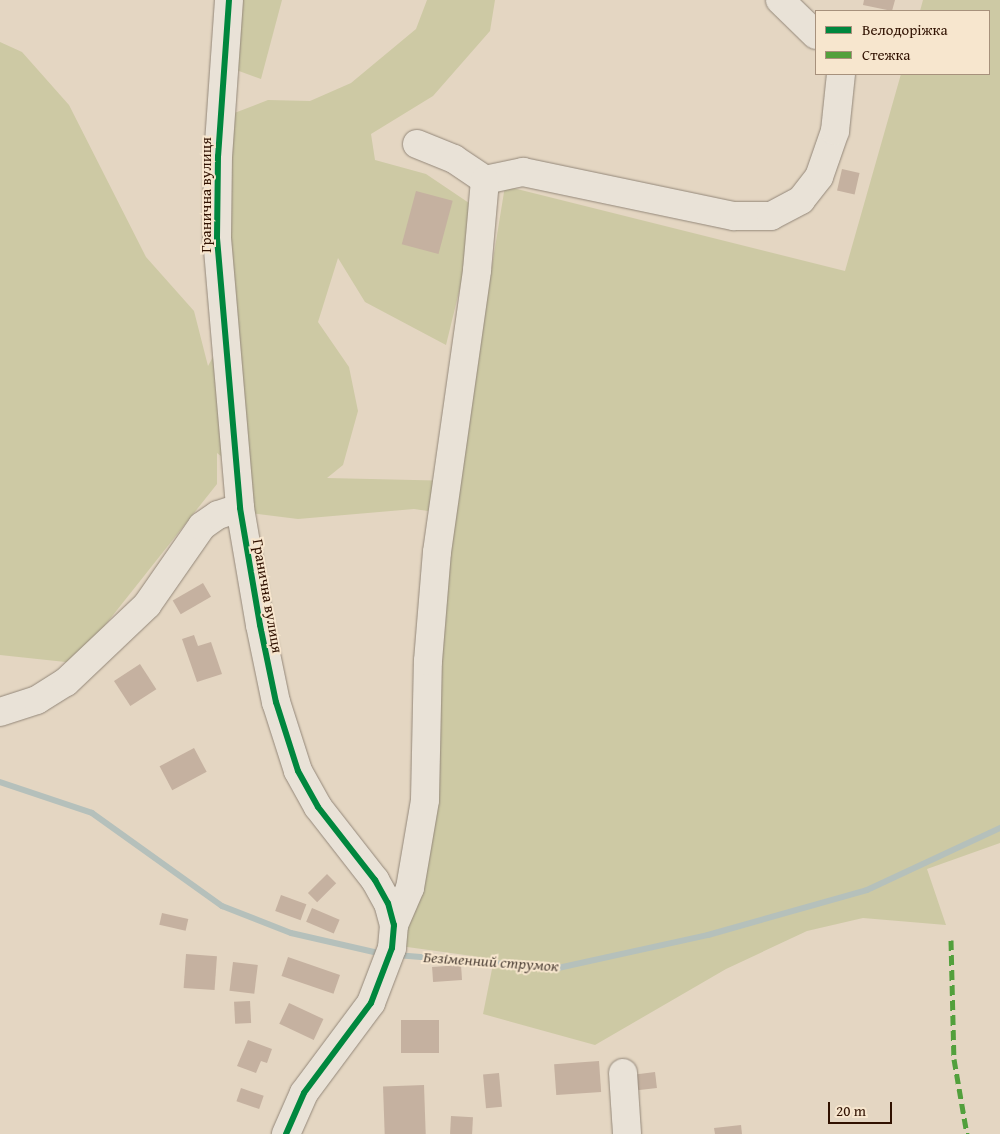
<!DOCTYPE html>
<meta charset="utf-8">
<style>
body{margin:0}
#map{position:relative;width:1000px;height:1134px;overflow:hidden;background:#e4d6c2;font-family:"Gentium Book Plus",serif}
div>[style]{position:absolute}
.green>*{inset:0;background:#cdc9a4}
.stream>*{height:6px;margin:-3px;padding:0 3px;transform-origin:3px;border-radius:3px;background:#b5c0bb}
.building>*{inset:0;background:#c5b1a0;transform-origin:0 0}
.roads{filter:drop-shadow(0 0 1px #938779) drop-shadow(0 0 1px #938779)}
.minor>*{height:28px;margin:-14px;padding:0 14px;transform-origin:14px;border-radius:14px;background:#e9e2d7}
.quiet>*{height:5px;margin-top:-2.5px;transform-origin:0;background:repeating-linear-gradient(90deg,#52a03c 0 10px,transparent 0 15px)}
.cycleway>*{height:6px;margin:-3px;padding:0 3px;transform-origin:3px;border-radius:3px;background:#00873e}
span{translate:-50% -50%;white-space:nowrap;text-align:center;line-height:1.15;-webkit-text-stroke:4px #f7e6ce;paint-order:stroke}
.street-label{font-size:15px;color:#301100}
.water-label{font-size:16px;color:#584b40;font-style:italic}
.legend{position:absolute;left:815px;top:10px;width:175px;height:65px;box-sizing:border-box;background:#f7e6ce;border:1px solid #a7917c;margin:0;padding:6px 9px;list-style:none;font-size:15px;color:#301100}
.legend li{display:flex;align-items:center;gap:10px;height:25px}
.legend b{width:25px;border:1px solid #a7917c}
.scale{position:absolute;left:828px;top:1102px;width:64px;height:22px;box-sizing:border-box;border:2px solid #301100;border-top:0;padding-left:6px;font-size:15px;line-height:18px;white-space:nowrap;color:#301100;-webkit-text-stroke:4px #f7e6ce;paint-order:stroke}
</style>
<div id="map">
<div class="green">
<i style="clip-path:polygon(239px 0,282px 0,261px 79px,228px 67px)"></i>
<i style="clip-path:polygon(427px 0,495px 0,490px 31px,433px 96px,371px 134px,375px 160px,426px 174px,469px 203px,467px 259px,446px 345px,365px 302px,338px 258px,318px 322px,349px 367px,358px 411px,343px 465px,327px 478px,457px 481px,505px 186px,845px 271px,901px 74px,989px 74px,989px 11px,920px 11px,923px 0,1000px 0,1000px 843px,927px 869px,946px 925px,863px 918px,807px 931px,726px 969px,595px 1045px,483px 1014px,494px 959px,400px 946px,449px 514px,414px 509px,298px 519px,251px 513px,252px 480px,217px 453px,217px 484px,75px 663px,0 655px,0 42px,22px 52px,69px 105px,146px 257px,194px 311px,208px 366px,232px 322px,224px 117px,268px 100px,310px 101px,351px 83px,416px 29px)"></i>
</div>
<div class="stream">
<i style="left:0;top:782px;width:97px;rotate:18.6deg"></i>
<i style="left:92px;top:813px;width:160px;rotate:35.6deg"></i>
<i style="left:222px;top:906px;width:74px;rotate:21.4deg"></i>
<i style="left:291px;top:933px;width:94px;rotate:12.9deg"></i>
<i style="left:396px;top:955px;width:163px;rotate:4.6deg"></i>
<i style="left:558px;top:968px;width:154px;rotate:-12.4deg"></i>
<i style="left:708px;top:935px;width:165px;rotate:-15.8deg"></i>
<i style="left:867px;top:890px;width:147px;rotate:-25deg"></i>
</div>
<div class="building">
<i style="clip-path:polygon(864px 0,895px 0,892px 11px,863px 5px)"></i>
<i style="left:842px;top:169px;width:18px;height:22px;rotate:13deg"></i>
<i style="left:416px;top:191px;width:38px;height:55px;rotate:15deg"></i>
<i style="left:203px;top:583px;width:16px;height:35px;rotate:60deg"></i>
<i style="clip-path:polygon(194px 635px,198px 646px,211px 642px,222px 674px,197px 682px,182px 639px)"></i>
<i style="left:140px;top:664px;width:30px;height:31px;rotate:57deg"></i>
<i style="left:194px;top:748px;width:27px;height:39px;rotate:62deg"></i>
<i style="left:327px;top:874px;width:13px;height:27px;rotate:45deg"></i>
<i style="left:281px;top:895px;width:27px;height:17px;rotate:20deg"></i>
<i style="left:312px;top:908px;width:30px;height:15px;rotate:23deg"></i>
<i style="left:162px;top:913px;width:27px;height:12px;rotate:13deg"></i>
<i style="left:186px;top:954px;width:31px;height:34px;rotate:4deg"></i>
<i style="left:288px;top:957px;width:55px;height:20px;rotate:19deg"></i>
<i style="left:233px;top:962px;width:25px;height:29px;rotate:7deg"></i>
<i style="left:461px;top:965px;width:15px;height:29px;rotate:86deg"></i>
<i style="left:250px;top:1001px;width:22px;height:16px;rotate:87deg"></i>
<i style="left:289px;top:1003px;width:38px;height:23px;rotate:25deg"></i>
<i style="left:401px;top:1020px;width:38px;height:33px"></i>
<i style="clip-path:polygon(248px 1040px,272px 1049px,267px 1063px,261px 1061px,256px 1073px,237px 1066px)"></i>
<i style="left:599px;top:1061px;width:31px;height:45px;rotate:86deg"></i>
<i style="left:655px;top:1072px;width:16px;height:22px;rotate:83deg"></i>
<i style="left:499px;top:1073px;width:34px;height:16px;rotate:85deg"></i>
<i style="left:424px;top:1085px;width:49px;height:41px;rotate:88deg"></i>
<i style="left:241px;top:1088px;width:24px;height:14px;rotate:19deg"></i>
<i style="left:451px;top:1116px;width:22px;height:18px;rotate:3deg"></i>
<i style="clip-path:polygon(741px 1125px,742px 1134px,715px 1134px,714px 1128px)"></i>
</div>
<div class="roads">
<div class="minor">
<i style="left:229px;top:0;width:156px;rotate:94deg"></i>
<i style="left:218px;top:156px;width:82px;rotate:90.7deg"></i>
<i style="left:217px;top:238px;width:271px;rotate:85.1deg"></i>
<i style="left:240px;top:508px;width:119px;rotate:80.3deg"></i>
<i style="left:260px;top:625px;width:79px;rotate:78.3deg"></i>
<i style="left:276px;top:702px;width:72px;rotate:72.3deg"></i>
<i style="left:298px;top:771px;width:41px;rotate:60.9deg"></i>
<i style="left:318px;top:807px;width:93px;rotate:52deg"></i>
<i style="left:375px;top:880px;width:26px;rotate:61deg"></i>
<i style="left:388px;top:903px;width:23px;rotate:75deg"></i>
<i style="left:394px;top:925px;width:23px;rotate:95deg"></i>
<i style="left:392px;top:948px;width:59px;rotate:110.9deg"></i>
<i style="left:371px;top:1003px;width:112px;rotate:126.7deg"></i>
<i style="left:304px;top:1093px;width:45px;rotate:113.7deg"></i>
<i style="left:780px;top:0;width:50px;rotate:44.2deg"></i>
<i style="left:417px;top:144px;width:40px;rotate:22deg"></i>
<i style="left:454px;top:159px;width:37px;rotate:34deg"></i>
<i style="left:485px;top:180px;width:39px;rotate:-12deg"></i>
<i style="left:523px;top:172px;width:216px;rotate:11.8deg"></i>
<i style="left:734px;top:216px;width:37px"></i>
<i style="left:771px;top:216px;width:34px;rotate:-28deg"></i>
<i style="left:801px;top:200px;width:29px;rotate:-52deg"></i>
<i style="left:819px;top:177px;width:49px;rotate:-70.8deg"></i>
<i style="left:835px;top:131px;width:57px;rotate:-84deg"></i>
<i style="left:0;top:712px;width:39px;rotate:-18deg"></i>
<i style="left:37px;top:700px;width:34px;rotate:-32deg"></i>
<i style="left:66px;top:682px;width:112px;rotate:-43.5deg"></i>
<i style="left:147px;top:605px;width:96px;rotate:-55.2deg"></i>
<i style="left:202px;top:526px;width:19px;rotate:-35deg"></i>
<i style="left:218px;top:515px;width:23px;rotate:-18deg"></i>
<i style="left:394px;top:925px;width:40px;rotate:-66.6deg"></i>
<i style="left:410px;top:888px;width:89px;rotate:-80.3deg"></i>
<i style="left:425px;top:800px;width:139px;rotate:-88.8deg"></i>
<i style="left:428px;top:661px;width:109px;rotate:-85.3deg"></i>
<i style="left:437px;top:552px;width:285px;rotate:-81.9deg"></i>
<i style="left:477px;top:270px;width:90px;rotate:-84.9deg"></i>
<i style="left:623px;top:1073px;width:61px;rotate:86.2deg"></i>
</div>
</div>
<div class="quiet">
<i style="left:951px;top:940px;width:119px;rotate:88.6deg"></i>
<i style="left:954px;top:1059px;width:76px;rotate:80.2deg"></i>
</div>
<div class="cycleway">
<i style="left:229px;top:0;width:156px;rotate:94deg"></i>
<i style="left:218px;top:156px;width:82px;rotate:90.7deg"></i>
<i style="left:217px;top:238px;width:271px;rotate:85.1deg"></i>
<i style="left:240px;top:508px;width:119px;rotate:80.3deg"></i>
<i style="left:260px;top:625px;width:79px;rotate:78.3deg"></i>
<i style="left:276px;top:702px;width:72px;rotate:72.3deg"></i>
<i style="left:298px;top:771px;width:41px;rotate:60.9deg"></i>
<i style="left:318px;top:807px;width:93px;rotate:52deg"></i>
<i style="left:375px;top:880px;width:26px;rotate:61deg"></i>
<i style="left:388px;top:903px;width:23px;rotate:75deg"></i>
<i style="left:394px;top:925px;width:23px;rotate:95deg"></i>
<i style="left:392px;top:948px;width:59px;rotate:110.9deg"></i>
<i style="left:371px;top:1003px;width:112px;rotate:126.7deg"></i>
<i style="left:304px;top:1093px;width:45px;rotate:113.7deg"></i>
</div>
<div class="street-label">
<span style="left:206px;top:195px;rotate:-90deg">Гранична вулиця</span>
<span style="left:268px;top:596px;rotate:80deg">Гранична вулиця</span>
</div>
<div class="water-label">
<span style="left:491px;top:961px;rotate:4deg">Безіменний струмок</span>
</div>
<ul class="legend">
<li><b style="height:6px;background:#00873e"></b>Велодоріжка</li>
<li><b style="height:6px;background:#52a03c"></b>Стежка</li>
</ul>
<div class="scale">20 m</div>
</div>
